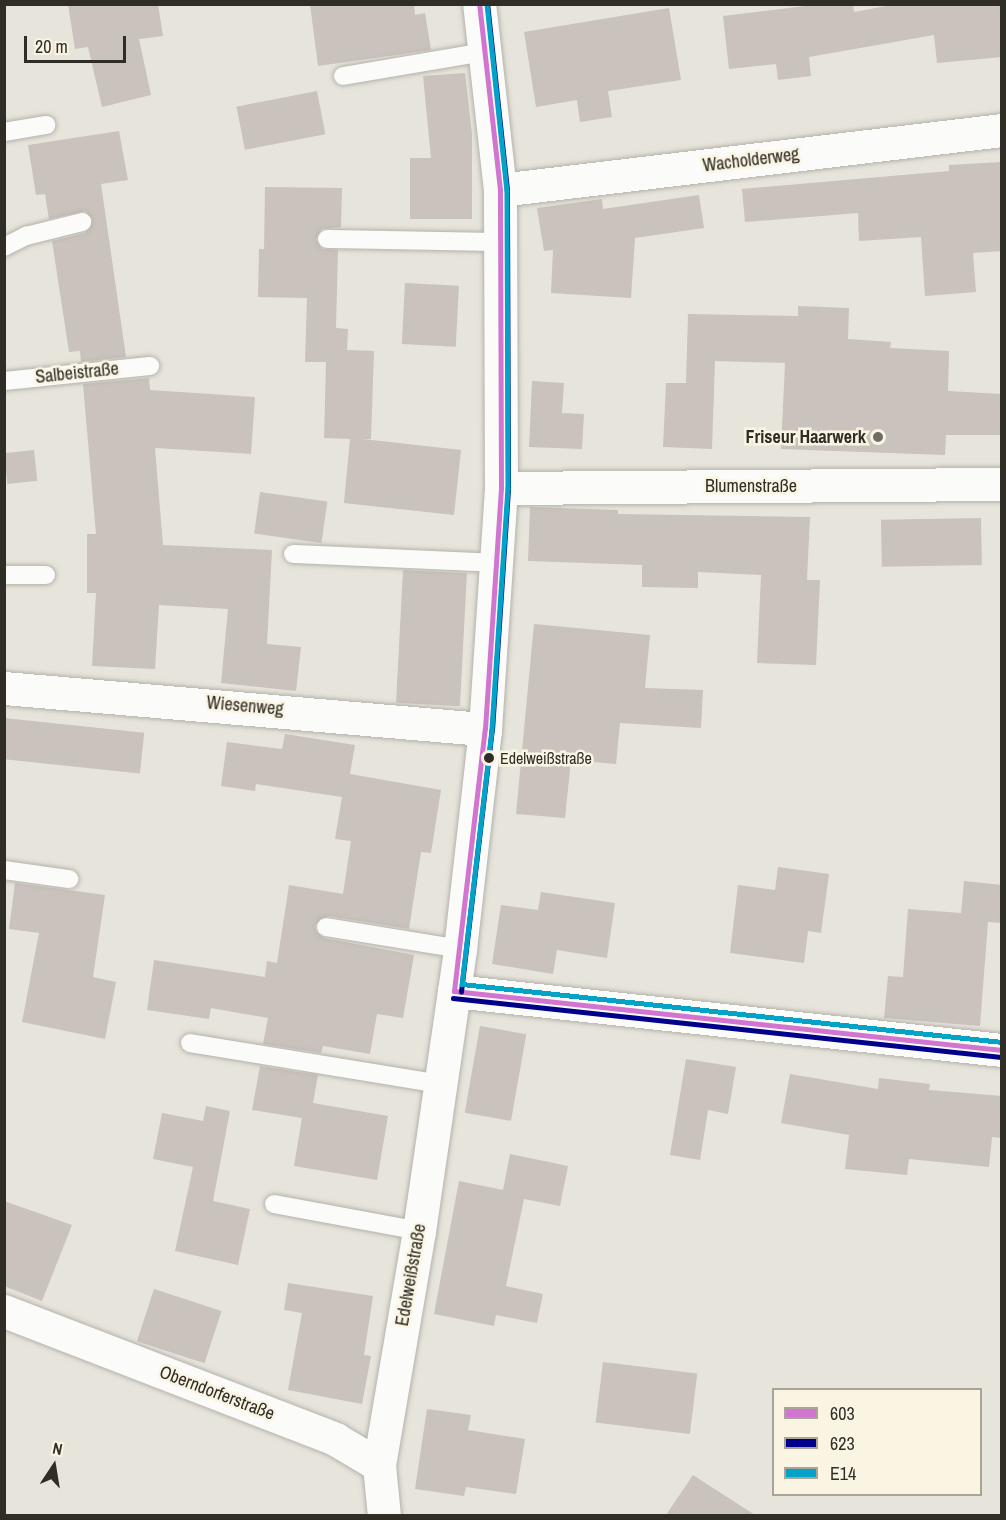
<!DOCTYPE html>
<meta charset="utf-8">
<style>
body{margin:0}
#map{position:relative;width:1006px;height:1520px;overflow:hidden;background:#e7e4db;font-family:"Archivo Narrow",sans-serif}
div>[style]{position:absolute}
.building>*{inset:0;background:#cac2bc;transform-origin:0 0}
.roads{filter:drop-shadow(0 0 2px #b4b2ab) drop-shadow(0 0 2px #b4b2ab)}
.service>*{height:18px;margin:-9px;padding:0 9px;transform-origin:9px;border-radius:9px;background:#fbfbfa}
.minor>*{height:33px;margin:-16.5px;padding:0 16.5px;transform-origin:16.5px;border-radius:16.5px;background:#fbfbfa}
.tertiary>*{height:33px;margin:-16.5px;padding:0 16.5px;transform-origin:16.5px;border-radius:16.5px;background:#fbfbfa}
.bus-1>*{height:4.5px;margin:-2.25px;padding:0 2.25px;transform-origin:2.25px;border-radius:2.25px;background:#d175d0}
.bus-2>*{height:4.5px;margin:-2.25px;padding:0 2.25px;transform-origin:2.25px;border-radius:2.25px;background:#00008b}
.bus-3>*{height:4.5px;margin:-2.25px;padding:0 2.25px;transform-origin:2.25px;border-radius:2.25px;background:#02a3c6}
.dots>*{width:16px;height:16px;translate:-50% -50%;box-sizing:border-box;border:3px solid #faf4e2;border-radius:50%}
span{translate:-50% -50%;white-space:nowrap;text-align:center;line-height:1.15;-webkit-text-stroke:5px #faf4e2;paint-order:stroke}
.bus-label{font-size:16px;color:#2f2d26}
.left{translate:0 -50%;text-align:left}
.street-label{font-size:18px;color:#2f2d26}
.poi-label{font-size:18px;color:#2f2d26;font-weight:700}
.right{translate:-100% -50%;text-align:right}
.frame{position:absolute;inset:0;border:6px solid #2f2d26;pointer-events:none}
.legend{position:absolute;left:772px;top:1388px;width:210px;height:108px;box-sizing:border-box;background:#faf4e2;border:2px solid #a9a497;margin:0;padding:8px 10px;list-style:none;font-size:18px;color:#2f2d26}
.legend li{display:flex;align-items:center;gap:12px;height:30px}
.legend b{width:30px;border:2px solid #a9a497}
.north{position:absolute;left:24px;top:1436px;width:60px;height:60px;-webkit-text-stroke:4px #faf4e2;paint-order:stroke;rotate:12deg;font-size:16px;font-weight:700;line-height:24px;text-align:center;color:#2f2d26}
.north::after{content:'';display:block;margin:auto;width:21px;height:27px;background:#2f2d26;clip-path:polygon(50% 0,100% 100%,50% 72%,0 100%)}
.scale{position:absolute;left:24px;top:36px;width:102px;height:27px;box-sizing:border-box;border:3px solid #2f2d26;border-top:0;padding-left:8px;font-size:18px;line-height:21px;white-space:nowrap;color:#2f2d26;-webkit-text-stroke:4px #faf4e2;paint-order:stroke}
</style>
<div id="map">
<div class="building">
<i style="clip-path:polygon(68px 4px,158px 4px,163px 36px,139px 39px,151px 95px,102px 107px,88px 47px,75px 49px)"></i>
<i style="clip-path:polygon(310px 4px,414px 4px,415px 15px,425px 13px,431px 50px,318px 66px)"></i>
<i style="clip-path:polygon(822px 4px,853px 4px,854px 12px,897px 4px,1002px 4px,1002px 57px,937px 63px,934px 35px,809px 57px,811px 76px,778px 80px,776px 64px,729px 69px,723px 16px)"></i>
<i style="clip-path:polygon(669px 8px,681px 80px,608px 91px,612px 117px,580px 122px,577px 100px,536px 107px,524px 32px)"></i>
<i style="clip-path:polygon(465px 73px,472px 135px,472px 219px,410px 219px,410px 158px,431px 158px,423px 76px)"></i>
<i style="left:317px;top:91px;width:44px;height:82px;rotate:79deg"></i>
<i style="clip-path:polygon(119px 131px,128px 180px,101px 184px,126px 357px,81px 362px,80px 351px,69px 352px,52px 241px,85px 233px,93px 220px,85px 211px,49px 219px,45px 194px,36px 195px,28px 145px)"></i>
<i style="clip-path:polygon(1002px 162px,1002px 251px,973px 253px,976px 292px,925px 296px,921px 237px,859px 241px,858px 213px,745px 222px,742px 189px,949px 171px,949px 165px)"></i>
<i style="clip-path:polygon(265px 187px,342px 188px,341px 227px,322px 229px,316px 239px,322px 249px,338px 250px,336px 328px,348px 329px,347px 350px,374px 351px,371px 439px,363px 439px,461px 450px,454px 515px,344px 503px,350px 439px,324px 438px,326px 362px,305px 362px,307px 298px,258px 297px,259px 249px,264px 249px)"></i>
<i style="clip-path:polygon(699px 195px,704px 228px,635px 238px,631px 298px,551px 293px,553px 250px,544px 251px,537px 208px,602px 199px,603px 209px)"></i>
<i style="left:405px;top:283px;width:54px;height:61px;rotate:3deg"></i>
<i style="clip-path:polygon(798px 306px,849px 308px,848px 339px,891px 342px,890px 348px,949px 351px,948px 391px,1002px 394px,1002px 435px,946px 435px,945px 455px,781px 449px,785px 363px,715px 361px,712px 449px,663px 447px,666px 383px,686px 383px,688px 314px,798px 316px)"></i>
<i style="clip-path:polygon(149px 378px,150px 390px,255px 397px,251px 454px,155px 448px,163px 545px,272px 550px,267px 644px,301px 647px,296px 691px,221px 683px,228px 609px,159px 605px,155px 669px,92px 666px,96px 593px,87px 593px,87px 534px,96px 534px,83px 384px)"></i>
<i style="clip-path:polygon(532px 381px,564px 383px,562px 413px,584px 414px,582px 449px,529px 447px)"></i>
<i style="left:34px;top:450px;width:31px;height:30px;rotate:84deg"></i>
<i style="left:260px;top:492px;width:68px;height:42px;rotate:8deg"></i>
<i style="clip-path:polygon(530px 507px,618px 510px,618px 514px,810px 517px,807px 580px,820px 580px,816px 665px,757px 663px,761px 575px,698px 572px,698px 588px,642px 587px,642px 565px,528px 561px)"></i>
<i style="left:981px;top:518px;width:47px;height:100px;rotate:89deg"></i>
<i style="left:403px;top:570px;width:64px;height:133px;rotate:3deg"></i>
<i style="clip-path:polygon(534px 624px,650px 635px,645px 688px,703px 690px,701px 728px,620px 723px,616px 764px,571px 760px,565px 818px,516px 814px)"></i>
<i style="left:4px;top:718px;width:141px;height:41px;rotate:6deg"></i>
<i style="clip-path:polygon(285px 734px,355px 745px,350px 774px,441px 790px,431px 853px,421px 852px,409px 929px,328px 916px,315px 925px,316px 931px,324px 938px,414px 955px,403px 1018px,377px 1014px,370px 1054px,323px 1046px,321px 1053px,263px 1044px,268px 1018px,211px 1008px,209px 1019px,147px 1010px,154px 960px,265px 977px,267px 961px,277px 963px,289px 885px,343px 894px,351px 841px,335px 839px,342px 797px,256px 784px,255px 791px,221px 786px,227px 742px,282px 749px)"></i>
<i style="clip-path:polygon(778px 867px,829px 874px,821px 933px,808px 931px,804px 963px,730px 953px,738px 885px,775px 890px)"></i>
<i style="clip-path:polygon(964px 881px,1002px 885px,1002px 923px,988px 922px,980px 1026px,884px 1018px,888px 976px,903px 977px,908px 909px,961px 913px)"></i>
<i style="clip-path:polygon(15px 883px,105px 895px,93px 977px,116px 982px,105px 1039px,22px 1022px,39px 933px,9px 929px)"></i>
<i style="clip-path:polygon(541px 892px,615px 903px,607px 958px,557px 950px,553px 974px,492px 964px,501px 905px,538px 910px)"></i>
<i style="left:480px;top:1026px;width:47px;height:88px;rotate:10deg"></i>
<i style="clip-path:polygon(686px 1059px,736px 1067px,728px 1114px,708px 1110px,700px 1160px,670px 1155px)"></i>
<i style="clip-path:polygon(260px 1066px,318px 1075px,313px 1103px,388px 1116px,377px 1180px,294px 1166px,302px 1118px,252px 1110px)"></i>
<i style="clip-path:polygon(790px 1074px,878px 1089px,879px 1078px,930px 1084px,929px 1090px,1002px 1096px,1002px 1138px,992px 1137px,989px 1167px,909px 1159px,907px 1175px,845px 1169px,849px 1135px,781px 1123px)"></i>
<i style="clip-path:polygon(206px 1106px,230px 1111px,213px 1201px,250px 1209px,238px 1265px,175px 1251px,193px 1167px,153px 1159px,162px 1113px,203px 1121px)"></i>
<i style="clip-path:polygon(510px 1154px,568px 1166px,560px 1206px,524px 1199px,506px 1286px,543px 1294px,537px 1323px,496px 1315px,494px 1326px,434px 1314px,459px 1181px,503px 1190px)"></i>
<i style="clip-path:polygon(4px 1201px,72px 1225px,42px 1301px,4px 1286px)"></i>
<i style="clip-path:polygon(288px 1283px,373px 1296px,364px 1355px,371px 1356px,362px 1404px,288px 1390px,302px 1313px,284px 1310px)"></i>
<i style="left:154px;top:1289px;width:71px;height:55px;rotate:18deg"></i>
<i style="left:603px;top:1362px;width:95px;height:61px;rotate:7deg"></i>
<i style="clip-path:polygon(427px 1409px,471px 1415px,468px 1430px,525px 1439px,516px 1494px,466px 1487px,464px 1496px,415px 1489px)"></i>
<i style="clip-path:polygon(693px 1475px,755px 1515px,666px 1515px)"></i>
</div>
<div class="roads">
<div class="service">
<i style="left:343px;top:76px;width:144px;rotate:-9.6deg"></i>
<i style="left:4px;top:132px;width:43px;rotate:-9.5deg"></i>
<i style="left:327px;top:239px;width:173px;rotate:1deg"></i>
<i style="left:4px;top:247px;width:25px;rotate:-27deg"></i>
<i style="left:26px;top:236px;width:58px;rotate:-14deg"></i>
<i style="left:4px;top:381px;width:147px;rotate:-5.9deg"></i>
<i style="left:293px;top:554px;width:203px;rotate:2.5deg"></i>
<i style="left:4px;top:575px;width:42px"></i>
<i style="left:4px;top:870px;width:66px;rotate:7.9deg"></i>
<i style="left:326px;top:927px;width:136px;rotate:9.3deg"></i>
<i style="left:190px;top:1043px;width:254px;rotate:9.3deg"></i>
<i style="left:274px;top:1204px;width:147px;rotate:10.5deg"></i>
</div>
<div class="minor">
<i style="left:500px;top:190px;width:506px;rotate:-6.82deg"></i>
<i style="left:501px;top:488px;width:501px;rotate:-0.46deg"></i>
<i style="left:4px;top:688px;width:483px;rotate:4.9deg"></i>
<i style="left:454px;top:991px;width:551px;rotate:6.15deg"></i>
<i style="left:4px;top:1311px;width:355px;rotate:21.1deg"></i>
<i style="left:335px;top:1439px;width:51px;rotate:30.6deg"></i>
</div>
<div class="tertiary">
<i style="left:384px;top:1516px;width:51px;rotate:-95.6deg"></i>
<i style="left:379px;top:1465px;width:237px;rotate:-80.3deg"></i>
<i style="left:419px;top:1231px;width:285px;rotate:-81.7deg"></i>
<i style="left:460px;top:949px;width:221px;rotate:-83.5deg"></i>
<i style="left:485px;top:729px;width:242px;rotate:-86.2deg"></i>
<i style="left:501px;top:488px;width:298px;rotate:-90.2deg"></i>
<i style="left:500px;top:190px;width:187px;rotate:-96.4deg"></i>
</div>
</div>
<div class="bus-1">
<i style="left:454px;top:991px;width:264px;rotate:-83.3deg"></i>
<i style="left:485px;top:729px;width:242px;rotate:-86.2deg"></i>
<i style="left:501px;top:488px;width:298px;rotate:-90.2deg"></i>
<i style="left:500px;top:190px;width:187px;rotate:-96.4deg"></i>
<i style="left:454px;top:991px;width:551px;rotate:6.15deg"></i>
</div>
<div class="bus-2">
<i style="left:461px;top:992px;width:264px;rotate:-83.3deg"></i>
<i style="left:492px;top:730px;width:243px;rotate:-86.2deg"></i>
<i style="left:508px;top:488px;width:298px;rotate:-90.2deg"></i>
<i style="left:507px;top:190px;width:187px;rotate:-96.1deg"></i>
<i style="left:453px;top:998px;width:551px;rotate:6.15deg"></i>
</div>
<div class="bus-3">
<i style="left:487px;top:4px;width:187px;rotate:83.9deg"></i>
<i style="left:507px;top:190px;width:298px;rotate:89.8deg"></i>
<i style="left:508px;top:488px;width:243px;rotate:93.8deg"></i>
<i style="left:492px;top:730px;width:256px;rotate:96.7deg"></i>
<i style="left:462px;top:984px;width:543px;rotate:6.13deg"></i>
</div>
<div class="dots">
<i style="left:878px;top:437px;background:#6f6d65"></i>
<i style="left:489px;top:758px;background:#2f2d26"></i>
</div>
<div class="bus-label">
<span class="left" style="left:500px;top:758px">Edelweißstraße</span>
</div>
<div class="street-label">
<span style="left:751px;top:160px;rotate:-7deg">Wacholderweg</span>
<span style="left:77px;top:373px;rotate:-6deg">Salbeistraße</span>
<span style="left:751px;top:486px">Blumenstraße</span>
<span style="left:245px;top:706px;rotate:5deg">Wiesenweg</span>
<span style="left:411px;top:1275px;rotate:-80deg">Edelweißstraße</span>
<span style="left:217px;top:1393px;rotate:21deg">Oberndorferstraße</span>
</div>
<div class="poi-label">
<span class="right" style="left:866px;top:437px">Friseur Haarwerk</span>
</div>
<div class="frame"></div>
<ul class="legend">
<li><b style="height:8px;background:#d175d0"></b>603</li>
<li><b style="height:8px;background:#00008b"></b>623</li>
<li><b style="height:8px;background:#02a3c6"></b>E14</li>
</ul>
<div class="north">N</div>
<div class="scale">20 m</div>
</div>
